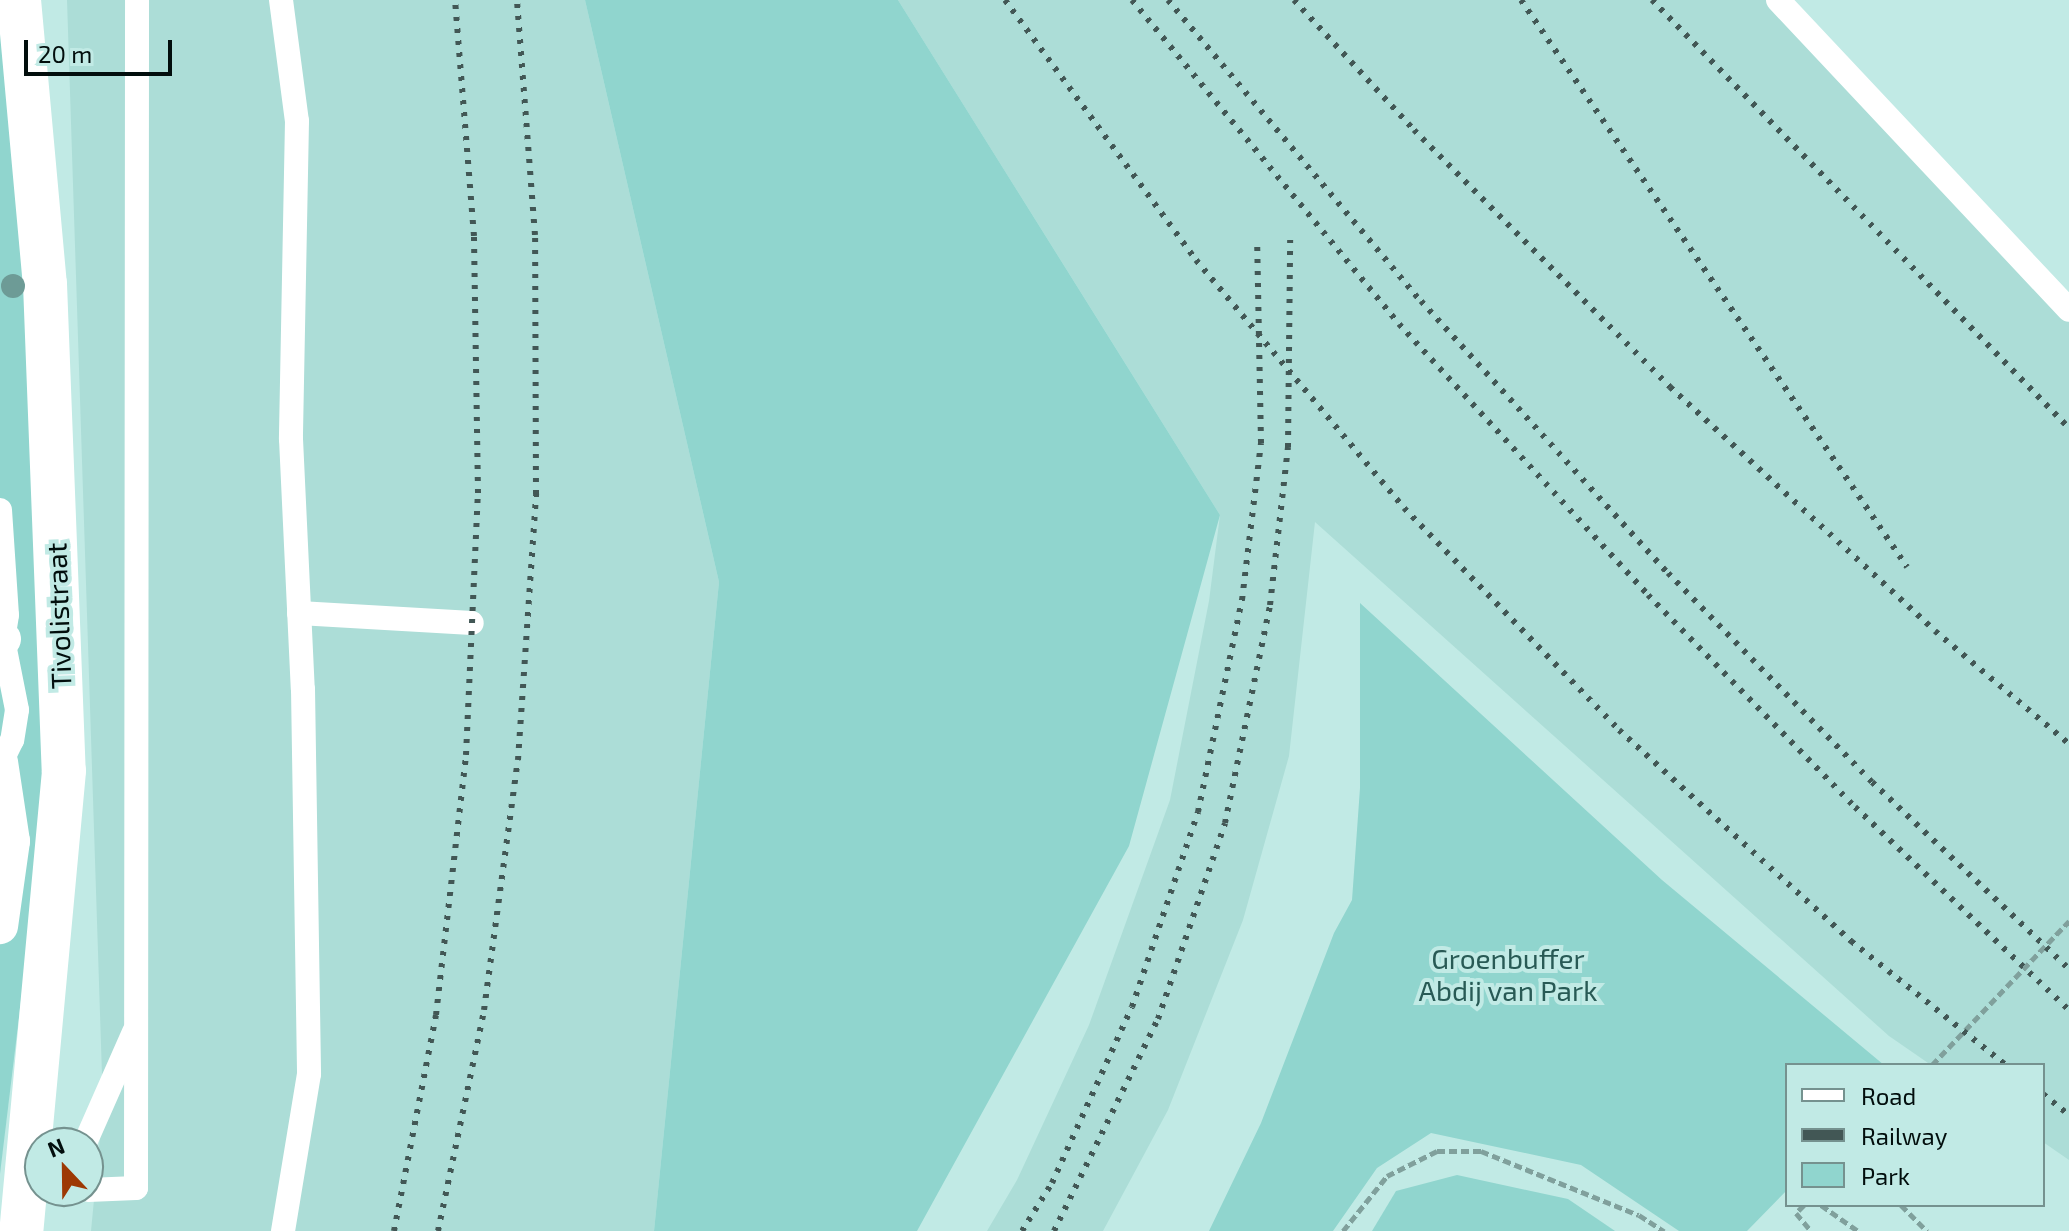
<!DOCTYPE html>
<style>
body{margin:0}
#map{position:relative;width:2069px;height:1231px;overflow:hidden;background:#c1eae5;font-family:"Exo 2",sans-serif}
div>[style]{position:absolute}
.built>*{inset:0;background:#acddd7}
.green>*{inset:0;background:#90d5ce}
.path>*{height:5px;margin-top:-2.5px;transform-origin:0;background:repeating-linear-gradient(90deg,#80a09c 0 8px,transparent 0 12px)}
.service>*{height:24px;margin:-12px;padding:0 12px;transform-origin:12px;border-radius:12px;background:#fff}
.pedestrian>*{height:36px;margin:-18px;padding:0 18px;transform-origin:18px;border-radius:18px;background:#fff}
.minor>*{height:44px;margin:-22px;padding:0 22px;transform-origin:22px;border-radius:22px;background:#fff}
.rail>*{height:6px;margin-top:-3px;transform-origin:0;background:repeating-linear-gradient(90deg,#425755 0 4px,transparent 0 12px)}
.trees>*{width:24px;height:24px;margin:-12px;border-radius:50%;background:#6d9b96}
span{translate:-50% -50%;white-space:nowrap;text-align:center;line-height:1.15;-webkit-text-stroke:8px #c1eae5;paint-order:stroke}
.street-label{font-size:28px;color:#020e0d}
.park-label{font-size:28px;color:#285a55}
.legend{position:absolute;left:1785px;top:1063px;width:260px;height:144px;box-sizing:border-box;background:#c1eae5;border:2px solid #75928f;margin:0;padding:10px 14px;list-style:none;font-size:24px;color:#020e0d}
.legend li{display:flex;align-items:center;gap:16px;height:40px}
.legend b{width:40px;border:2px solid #75928f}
.north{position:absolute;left:24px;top:1127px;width:80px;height:80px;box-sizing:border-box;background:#c1eae5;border:2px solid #75928f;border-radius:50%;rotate:338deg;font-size:22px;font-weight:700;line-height:32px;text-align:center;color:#020e0d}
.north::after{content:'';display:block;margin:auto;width:28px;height:36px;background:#9d3904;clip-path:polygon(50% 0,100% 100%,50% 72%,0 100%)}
.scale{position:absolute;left:24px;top:40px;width:148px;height:36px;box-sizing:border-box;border:4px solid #020e0d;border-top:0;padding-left:10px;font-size:24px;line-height:28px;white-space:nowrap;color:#020e0d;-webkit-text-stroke:6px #c1eae5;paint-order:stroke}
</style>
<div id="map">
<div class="built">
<i style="clip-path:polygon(67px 0,585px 0,719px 582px,654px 1231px,91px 1231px,103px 1106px)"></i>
<i style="clip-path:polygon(898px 0,1769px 0,2069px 304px,2069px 1160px,2043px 1142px,2043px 1065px,1931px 1065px,1889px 1036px,1315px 522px,1289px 756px,1243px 920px,1168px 1110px,1103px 1231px,987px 1231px,1017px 1180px,1089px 1025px,1170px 800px,1209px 601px,1220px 515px)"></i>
</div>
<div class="green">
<i style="clip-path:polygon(0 0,19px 120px,49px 769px,0 1174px)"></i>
<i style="clip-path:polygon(585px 0,898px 0,1220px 515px,1129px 846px,917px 1231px,654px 1231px,719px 582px)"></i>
<i style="clip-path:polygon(1360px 603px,1662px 880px,1884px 1065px,1787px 1065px,1787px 1190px,1747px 1231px,1679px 1231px,1581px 1165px,1431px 1133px,1377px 1168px,1333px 1231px,1209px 1231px,1261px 1123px,1334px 933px,1352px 900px,1360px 788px)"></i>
<i style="clip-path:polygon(1457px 1175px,1568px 1199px,1615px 1231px,1372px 1231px,1396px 1191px)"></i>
</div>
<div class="path">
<i style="left:1932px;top:1065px;width:199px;rotate:-46.4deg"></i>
<i style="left:1804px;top:1205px;width:11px;rotate:135deg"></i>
<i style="left:1796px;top:1213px;width:23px;rotate:50deg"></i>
<i style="left:1821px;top:1205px;width:45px;rotate:35.1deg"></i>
<i style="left:1901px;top:1205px;width:37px;rotate:45deg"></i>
<i style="left:1343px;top:1231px;width:70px;rotate:-51.3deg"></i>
<i style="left:1387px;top:1176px;width:56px;rotate:-26.6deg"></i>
<i style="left:1437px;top:1151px;width:44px"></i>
<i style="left:1481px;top:1151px;width:170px;rotate:22.1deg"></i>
<i style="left:1639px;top:1215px;width:30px;rotate:33deg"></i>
</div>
<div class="service">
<i style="left:281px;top:0;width:122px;rotate:82.5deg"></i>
<i style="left:297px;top:121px;width:318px;rotate:91.1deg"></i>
<i style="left:291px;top:439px;width:250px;rotate:87.3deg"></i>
<i style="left:303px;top:689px;width:385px;rotate:89.1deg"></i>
<i style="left:309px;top:1074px;width:159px;rotate:99.4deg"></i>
<i style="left:1778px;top:0;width:425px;rotate:46.8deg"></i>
<i style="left:0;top:510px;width:105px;rotate:86.2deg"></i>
<i style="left:7px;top:615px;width:24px;rotate:99deg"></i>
<i style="left:3px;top:639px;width:72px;rotate:78.8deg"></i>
<i style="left:17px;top:710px;width:30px;rotate:99deg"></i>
<i style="left:12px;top:740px;width:28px;rotate:116deg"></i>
<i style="left:299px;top:613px;width:173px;rotate:3.3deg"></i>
<i style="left:85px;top:1143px;width:121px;rotate:-66.2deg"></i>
<i style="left:88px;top:1190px;width:48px;rotate:-2.4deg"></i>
<i style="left:136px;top:1188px;width:1188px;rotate:-89.95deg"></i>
</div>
<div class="pedestrian">
<i style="left:0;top:643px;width:5px;rotate:-53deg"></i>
<i style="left:0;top:762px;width:80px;rotate:81.4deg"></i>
<i style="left:12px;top:841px;width:86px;rotate:98deg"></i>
</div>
<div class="minor">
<i style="left:19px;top:0;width:285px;rotate:84.8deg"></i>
<i style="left:45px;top:284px;width:487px;rotate:87.8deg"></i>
<i style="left:64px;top:771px;width:462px;rotate:95.3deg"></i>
</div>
<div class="rail">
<i style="left:1005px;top:0;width:323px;rotate:53.7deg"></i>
<i style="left:1196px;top:260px;width:324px;rotate:50deg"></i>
<i style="left:1404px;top:508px;width:309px;rotate:45.9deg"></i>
<i style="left:1619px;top:730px;width:314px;rotate:42.3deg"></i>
<i style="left:1851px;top:941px;width:198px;rotate:38.7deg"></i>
<i style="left:1132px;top:0;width:420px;rotate:50.5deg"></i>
<i style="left:1399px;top:324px;width:368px;rotate:47.4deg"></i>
<i style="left:1648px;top:595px;width:296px;rotate:45.7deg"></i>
<i style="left:1855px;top:807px;width:295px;rotate:43.5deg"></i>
<i style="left:1168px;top:0;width:393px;rotate:50deg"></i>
<i style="left:1421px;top:301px;width:367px;rotate:47.8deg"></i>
<i style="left:1668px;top:573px;width:292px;rotate:45.7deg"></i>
<i style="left:1872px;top:782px;width:272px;rotate:43.5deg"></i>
<i style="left:1294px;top:0;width:177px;rotate:47.3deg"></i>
<i style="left:1414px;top:130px;width:363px;rotate:45.1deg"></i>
<i style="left:1670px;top:387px;width:360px;rotate:42.6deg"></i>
<i style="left:1935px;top:631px;width:175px;rotate:40.1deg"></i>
<i style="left:1521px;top:0;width:686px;rotate:55.75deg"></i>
<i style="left:1652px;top:0;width:598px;rotate:45.75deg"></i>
<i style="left:2043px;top:1094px;width:33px;rotate:39deg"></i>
<i style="left:394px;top:1231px;width:220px;rotate:-79deg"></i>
<i style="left:436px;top:1015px;width:262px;rotate:-83.4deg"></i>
<i style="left:466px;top:755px;width:262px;rotate:-87.4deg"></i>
<i style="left:478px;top:493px;width:257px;rotate:-90.9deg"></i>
<i style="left:474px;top:236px;width:237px;rotate:-94.6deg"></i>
<i style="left:438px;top:1231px;width:226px;rotate:-78.2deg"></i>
<i style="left:484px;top:1010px;width:252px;rotate:-82.3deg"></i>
<i style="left:518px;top:760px;width:267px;rotate:-86.1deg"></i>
<i style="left:536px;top:494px;width:259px;rotate:-90.2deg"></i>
<i style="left:535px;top:235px;width:236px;rotate:-94.4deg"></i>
<i style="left:1022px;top:1231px;width:57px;rotate:-58deg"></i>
<i style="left:1052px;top:1183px;width:193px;rotate:-65.6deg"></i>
<i style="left:1132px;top:1007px;width:206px;rotate:-71.3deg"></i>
<i style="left:1198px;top:812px;width:217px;rotate:-78.3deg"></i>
<i style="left:1242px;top:600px;width:158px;rotate:-83.1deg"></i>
<i style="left:1261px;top:443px;width:204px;rotate:-91.1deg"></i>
<i style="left:1054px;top:1231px;width:236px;rotate:-63.9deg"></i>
<i style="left:1158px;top:1019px;width:207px;rotate:-71.1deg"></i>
<i style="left:1225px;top:823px;width:223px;rotate:-78.3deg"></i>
<i style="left:1270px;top:605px;width:159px;rotate:-83.5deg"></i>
<i style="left:1288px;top:447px;width:207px;rotate:-89.4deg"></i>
</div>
<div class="trees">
<i style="left:13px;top:286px"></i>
</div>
<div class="street-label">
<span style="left:58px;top:616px;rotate:-92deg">Tivolistraat</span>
</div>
<div class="park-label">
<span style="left:1508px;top:974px">Groenbuffer<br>Abdij van Park</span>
</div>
<ul class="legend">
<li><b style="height:10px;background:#fff"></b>Road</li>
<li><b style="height:10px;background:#425755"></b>Railway</li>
<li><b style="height:22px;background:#90d5ce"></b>Park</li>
</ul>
<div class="north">N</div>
<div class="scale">20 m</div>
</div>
